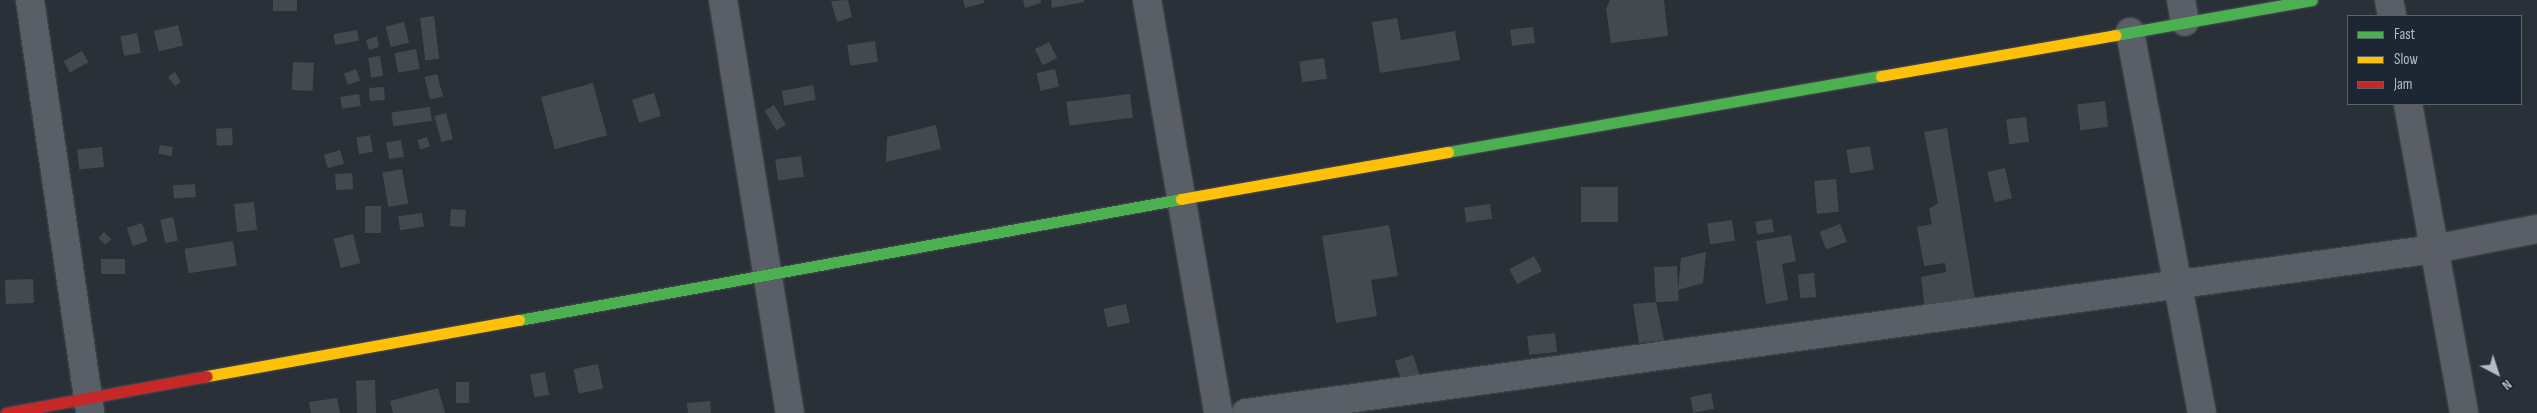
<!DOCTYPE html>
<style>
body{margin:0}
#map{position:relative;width:2537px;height:413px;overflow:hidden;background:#2a3038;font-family:"Sofia Sans Condensed",sans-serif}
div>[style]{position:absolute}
.building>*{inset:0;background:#444950;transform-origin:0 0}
.roads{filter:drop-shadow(0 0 1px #484c53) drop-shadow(0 0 1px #484c53)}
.street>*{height:28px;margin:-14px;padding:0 14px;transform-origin:14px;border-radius:14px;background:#5a5e66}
.fast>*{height:11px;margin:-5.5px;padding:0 5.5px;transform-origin:5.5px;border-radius:5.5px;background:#4caf50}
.slow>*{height:11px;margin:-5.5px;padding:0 5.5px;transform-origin:5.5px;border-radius:5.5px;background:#ffc107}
.jam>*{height:11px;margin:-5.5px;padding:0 5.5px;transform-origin:5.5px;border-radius:5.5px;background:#c62828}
span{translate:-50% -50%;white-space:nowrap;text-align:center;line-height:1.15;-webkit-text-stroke:4.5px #1d2633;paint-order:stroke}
.legend{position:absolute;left:2347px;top:15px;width:175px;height:90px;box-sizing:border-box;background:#1d2633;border:1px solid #59626f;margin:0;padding:6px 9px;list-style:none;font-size:15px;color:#b4bcc9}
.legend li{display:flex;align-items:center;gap:10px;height:25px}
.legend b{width:25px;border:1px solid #59626f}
.north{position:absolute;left:2472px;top:348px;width:50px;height:50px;-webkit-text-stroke:4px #1d2633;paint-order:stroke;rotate:140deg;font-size:14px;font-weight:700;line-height:20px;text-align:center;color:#b4bcc9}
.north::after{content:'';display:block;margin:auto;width:18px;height:22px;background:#b4bcc9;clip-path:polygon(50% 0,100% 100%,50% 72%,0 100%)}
</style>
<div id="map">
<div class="building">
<i style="left:273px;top:0;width:24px;height:11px"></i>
<i style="clip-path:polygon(848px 0,852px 17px,837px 22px,831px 1px)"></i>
<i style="clip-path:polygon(963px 0,984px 0,984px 3px,965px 8px)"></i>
<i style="clip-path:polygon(1023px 0,1041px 0,1041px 3px,1025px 8px)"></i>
<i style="clip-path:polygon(1051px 0,1084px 0,1084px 2px,1052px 8px)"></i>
<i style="clip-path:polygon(1610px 0,1664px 0,1668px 36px,1611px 43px,1606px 9px)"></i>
<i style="left:434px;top:16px;width:43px;height:14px;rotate:83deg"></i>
<i style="clip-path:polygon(1397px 18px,1401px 40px,1455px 31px,1460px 60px,1380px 73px,1372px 22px)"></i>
<i style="left:404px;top:22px;width:21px;height:19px;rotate:76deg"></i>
<i style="left:178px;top:25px;width:21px;height:25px;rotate:76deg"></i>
<i style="left:1533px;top:27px;width:16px;height:23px;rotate:83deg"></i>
<i style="left:357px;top:30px;width:11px;height:24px;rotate:80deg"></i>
<i style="left:137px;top:33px;width:20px;height:17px;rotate:79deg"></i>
<i style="clip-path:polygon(377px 36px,379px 47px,369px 50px,366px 40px)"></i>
<i style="left:875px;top:41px;width:21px;height:28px;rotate:82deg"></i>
<i style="left:1049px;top:42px;width:18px;height:16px;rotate:63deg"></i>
<i style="left:416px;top:49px;width:20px;height:22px;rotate:79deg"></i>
<i style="left:82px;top:51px;width:13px;height:21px;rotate:61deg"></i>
<i style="left:380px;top:56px;width:20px;height:12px;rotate:81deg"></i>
<i style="left:1324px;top:58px;width:21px;height:25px;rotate:82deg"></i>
<i style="left:293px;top:62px;width:21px;height:28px;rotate:3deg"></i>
<i style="left:356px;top:69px;width:12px;height:13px;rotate:70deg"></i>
<i style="left:1055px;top:69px;width:18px;height:19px;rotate:77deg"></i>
<i style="clip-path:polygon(175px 72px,181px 82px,175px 86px,168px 77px)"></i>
<i style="left:437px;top:74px;width:23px;height:13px;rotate:75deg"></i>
<i style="left:593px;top:83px;width:54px;height:54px;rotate:75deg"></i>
<i style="left:813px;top:85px;width:15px;height:32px;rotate:79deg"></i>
<i style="left:384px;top:87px;width:13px;height:15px;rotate:86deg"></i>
<i style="left:654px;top:93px;width:24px;height:23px;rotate:73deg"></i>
<i style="left:359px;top:94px;width:12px;height:19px;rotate:81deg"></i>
<i style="left:1130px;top:94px;width:24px;height:64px;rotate:83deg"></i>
<i style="left:2105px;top:101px;width:26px;height:28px;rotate:83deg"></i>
<i style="left:774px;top:105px;width:23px;height:11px;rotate:59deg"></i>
<i style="left:430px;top:107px;width:14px;height:39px;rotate:82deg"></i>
<i style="left:446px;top:113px;width:27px;height:12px;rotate:75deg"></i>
<i style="left:2026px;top:117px;width:25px;height:20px;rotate:83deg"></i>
<i style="clip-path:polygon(936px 125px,941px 149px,886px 162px,887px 137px)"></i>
<i style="left:232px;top:128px;width:17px;height:16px;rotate:87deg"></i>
<i style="clip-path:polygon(1947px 128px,1975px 300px,1925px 309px,1921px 277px,1946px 272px,1945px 263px,1924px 266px,1917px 227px,1932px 224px,1929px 209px,1938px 203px,1924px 132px)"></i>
<i style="left:370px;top:135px;width:17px;height:14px;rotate:80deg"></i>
<i style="left:427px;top:137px;width:10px;height:10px;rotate:73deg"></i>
<i style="left:401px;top:140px;width:17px;height:15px;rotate:80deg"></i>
<i style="left:160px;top:145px;width:13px;height:9px;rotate:9deg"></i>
<i style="left:1870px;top:146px;width:24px;height:24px;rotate:81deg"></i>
<i style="left:102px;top:147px;width:20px;height:25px;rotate:84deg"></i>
<i style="left:340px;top:150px;width:14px;height:17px;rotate:73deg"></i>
<i style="left:801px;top:156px;width:21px;height:26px;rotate:82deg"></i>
<i style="left:2005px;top:168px;width:31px;height:18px;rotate:77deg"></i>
<i style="left:402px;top:169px;width:35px;height:20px;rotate:80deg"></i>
<i style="left:352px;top:173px;width:16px;height:17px;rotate:86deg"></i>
<i style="left:1836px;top:179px;width:33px;height:22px;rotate:85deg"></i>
<i style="left:195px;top:184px;width:13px;height:22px;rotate:86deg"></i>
<i style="left:1581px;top:187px;width:37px;height:35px"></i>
<i style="left:254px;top:202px;width:28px;height:20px;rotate:84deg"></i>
<i style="left:1490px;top:204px;width:15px;height:26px;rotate:82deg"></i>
<i style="left:365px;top:206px;width:16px;height:27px"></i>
<i style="left:451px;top:209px;width:15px;height:17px;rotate:4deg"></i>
<i style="left:422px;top:213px;width:14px;height:24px;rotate:82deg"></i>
<i style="left:173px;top:217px;width:24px;height:13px;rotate:78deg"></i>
<i style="left:1772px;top:219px;width:13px;height:17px;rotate:81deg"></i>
<i style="left:1732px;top:220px;width:21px;height:25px;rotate:82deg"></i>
<i style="left:142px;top:223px;width:19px;height:16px;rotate:72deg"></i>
<i style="left:1840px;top:224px;width:19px;height:22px;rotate:69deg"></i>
<i style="clip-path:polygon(1389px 225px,1398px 276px,1371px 280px,1377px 316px,1336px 323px,1322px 236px)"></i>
<i style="left:104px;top:232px;width:10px;height:8px;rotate:45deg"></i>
<i style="left:353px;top:234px;width:30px;height:20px;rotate:76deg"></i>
<i style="clip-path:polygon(1791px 235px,1796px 261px,1782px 264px,1788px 300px,1766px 304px,1756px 241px)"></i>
<i style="left:233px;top:241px;width:25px;height:49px;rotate:81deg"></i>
<i style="clip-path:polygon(1706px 252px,1703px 283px,1678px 290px,1681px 258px)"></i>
<i style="left:1534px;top:256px;width:17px;height:28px;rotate:62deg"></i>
<i style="left:101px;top:259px;width:24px;height:15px"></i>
<i style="left:1677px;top:266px;width:35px;height:23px;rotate:87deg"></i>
<i style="left:1814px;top:273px;width:24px;height:16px;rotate:85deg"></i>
<i style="left:33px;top:279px;width:24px;height:28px;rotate:88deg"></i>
<i style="clip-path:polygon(1656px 302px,1664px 340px,1639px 343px,1633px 304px)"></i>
<i style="left:1126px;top:304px;width:19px;height:23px;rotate:78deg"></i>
<i style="left:1555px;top:333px;width:19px;height:28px;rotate:84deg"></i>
<i style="left:1413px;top:355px;width:22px;height:19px;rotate:72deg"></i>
<i style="left:598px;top:364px;width:25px;height:25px;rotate:78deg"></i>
<i style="left:545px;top:372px;width:23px;height:15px;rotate:80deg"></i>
<i style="left:375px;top:380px;width:33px;height:19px;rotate:88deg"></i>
<i style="left:456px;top:382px;width:13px;height:21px"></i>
<i style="clip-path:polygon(438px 388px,445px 413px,393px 413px,390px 401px)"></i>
<i style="left:1711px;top:393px;width:16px;height:21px;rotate:79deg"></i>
<i style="clip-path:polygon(337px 398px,340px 413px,311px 413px,309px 402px)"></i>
<i style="clip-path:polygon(710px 401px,711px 413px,688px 413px,687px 403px)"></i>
</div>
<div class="roads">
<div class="street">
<i style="left:30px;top:0;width:417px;rotate:81.7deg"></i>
<i style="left:723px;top:0;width:418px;rotate:80.8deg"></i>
<i style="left:1147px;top:0;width:419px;rotate:80.2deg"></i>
<i style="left:2181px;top:0;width:22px;rotate:80deg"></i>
<i style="left:2389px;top:0;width:16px;rotate:79deg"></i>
<i style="left:2130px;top:32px;width:388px;rotate:79.3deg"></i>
<i style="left:2408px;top:104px;width:314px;rotate:79.7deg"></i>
<i style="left:1246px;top:413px;width:1199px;rotate:-7.86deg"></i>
<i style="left:2434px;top:249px;width:105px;rotate:-11deg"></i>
</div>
<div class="fast">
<i style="left:2115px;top:35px;width:200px;rotate:-10.1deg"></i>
<i style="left:1448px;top:152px;width:440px;rotate:-10deg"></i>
<i style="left:519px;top:320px;width:673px;rotate:-10.36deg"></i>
</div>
<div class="slow">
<i style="left:1881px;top:76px;width:238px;rotate:-9.9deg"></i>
<i style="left:1181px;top:199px;width:271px;rotate:-10deg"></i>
<i style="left:207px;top:376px;width:317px;rotate:-10.2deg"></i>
</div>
<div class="jam">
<i style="left:6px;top:413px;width:204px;rotate:-10.4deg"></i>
</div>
</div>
<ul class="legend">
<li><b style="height:6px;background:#4caf50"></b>Fast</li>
<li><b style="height:6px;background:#ffc107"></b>Slow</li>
<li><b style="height:6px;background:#c62828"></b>Jam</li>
</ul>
<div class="north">N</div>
</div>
